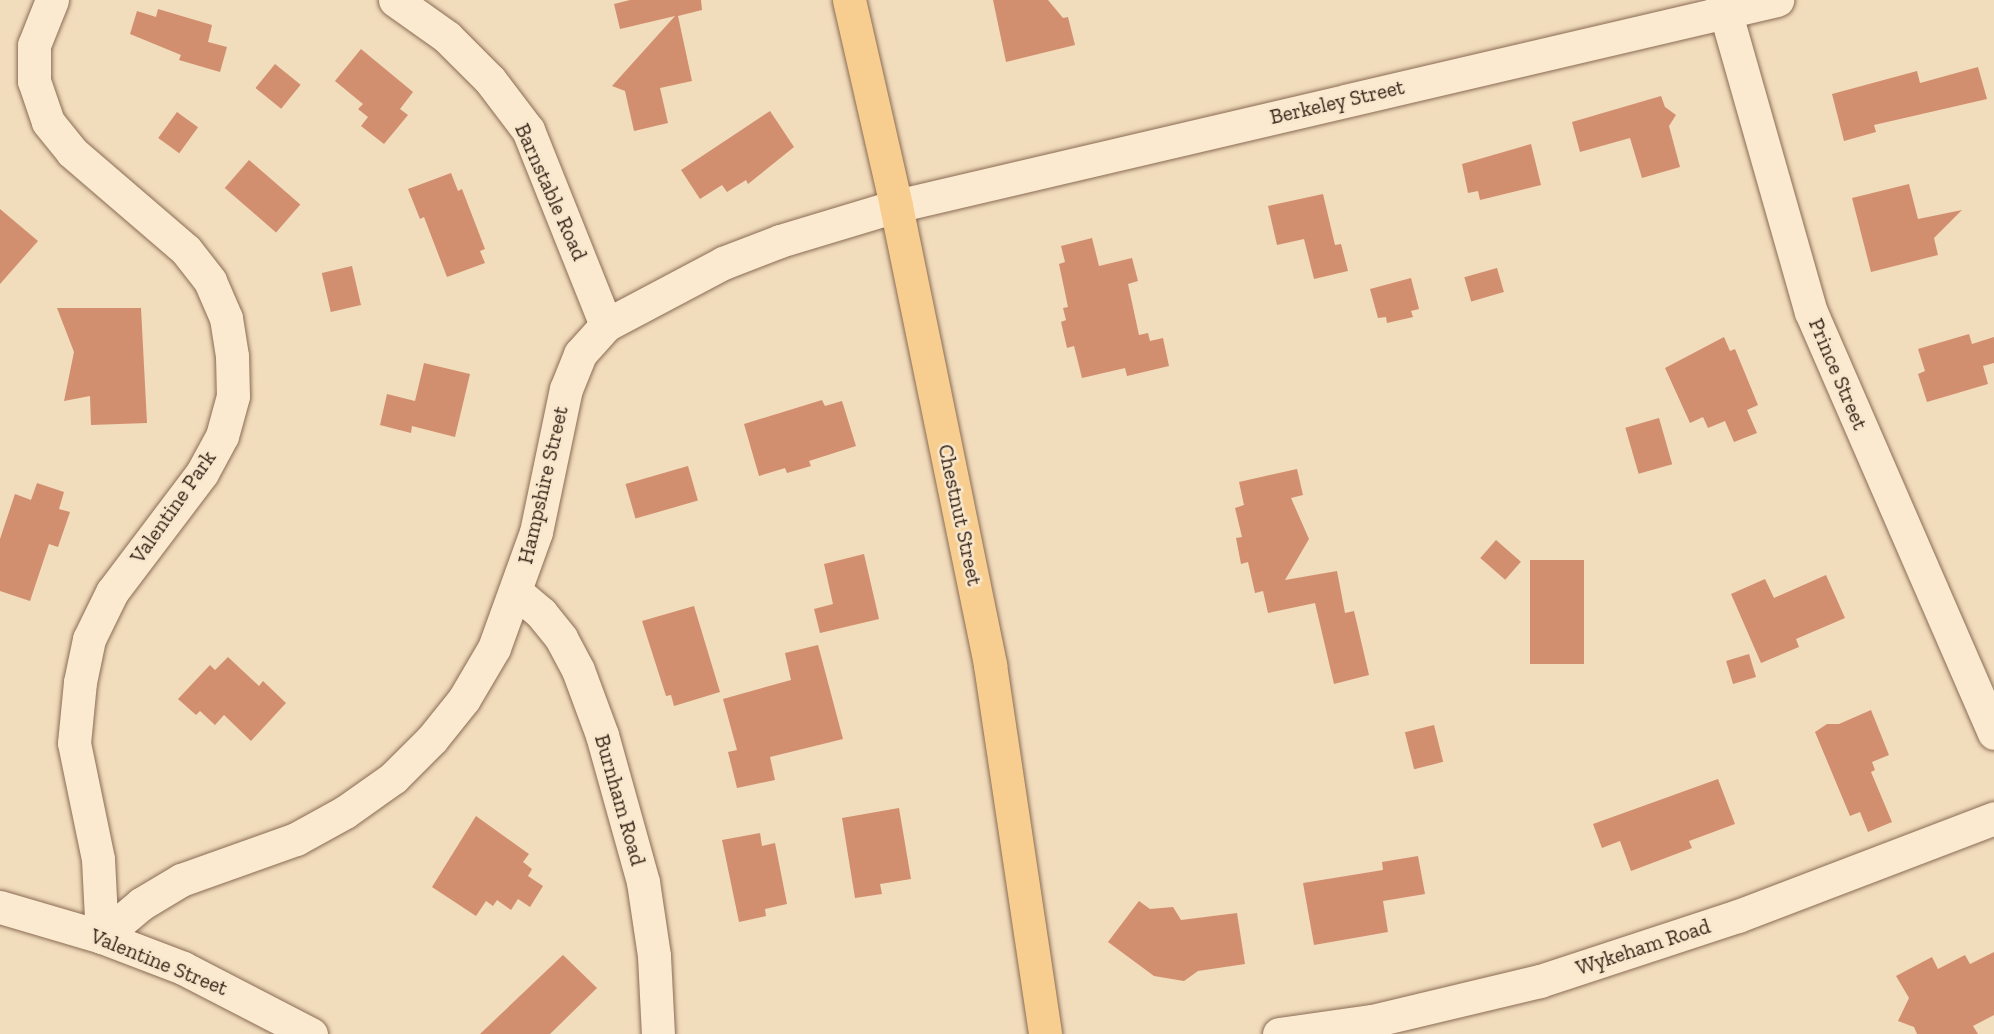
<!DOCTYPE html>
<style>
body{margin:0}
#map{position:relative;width:1994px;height:1034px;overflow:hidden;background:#f1dcbc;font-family:"Zilla Slab",serif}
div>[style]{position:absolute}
.building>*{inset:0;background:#d28f6f;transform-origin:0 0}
.roads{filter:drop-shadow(0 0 2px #8a6c54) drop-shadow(0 0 2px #8a6c54)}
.minor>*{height:33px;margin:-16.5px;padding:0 16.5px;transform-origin:16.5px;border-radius:16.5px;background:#fbead0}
.major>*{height:33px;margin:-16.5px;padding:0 16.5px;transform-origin:16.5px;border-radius:16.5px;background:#f8ce90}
span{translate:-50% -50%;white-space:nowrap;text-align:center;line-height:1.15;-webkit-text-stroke:5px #f8e7cc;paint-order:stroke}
.street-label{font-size:21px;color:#38261a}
</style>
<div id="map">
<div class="building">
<i style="clip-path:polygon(630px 0,701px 0,702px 10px,678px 16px,692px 81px,660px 88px,668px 123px,634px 131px,625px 91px,612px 86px,675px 16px,620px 29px,614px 4px)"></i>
<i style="clip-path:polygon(993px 0,1048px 0,1063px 18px,1068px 17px,1075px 45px,1006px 62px)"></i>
<i style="clip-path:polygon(158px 9px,212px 25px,208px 42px,227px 47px,220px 72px,179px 60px,181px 55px,130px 34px,137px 11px,156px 17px)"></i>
<i style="clip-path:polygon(361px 49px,413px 92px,400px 109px,408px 115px,384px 144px,361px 126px,368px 117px,358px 109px,363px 104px,335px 81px)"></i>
<i style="left:275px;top:64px;width:33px;height:31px;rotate:39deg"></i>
<i style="clip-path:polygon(1978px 67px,1987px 99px,1874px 125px,1876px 132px,1844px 141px,1832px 94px,1917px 71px,1920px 83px)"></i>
<i style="clip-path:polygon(1661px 96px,1665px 107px,1676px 115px,1669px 126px,1680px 167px,1642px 178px,1630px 138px,1580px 152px,1572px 122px)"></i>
<i style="clip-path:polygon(770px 111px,794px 147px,748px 184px,746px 180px,727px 192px,722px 185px,700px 199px,681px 170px)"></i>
<i style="left:177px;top:112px;width:26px;height:32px;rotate:36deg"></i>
<i style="clip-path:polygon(1531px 144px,1541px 185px,1480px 200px,1478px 191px,1468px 193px,1462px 164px)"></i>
<i style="left:249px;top:160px;width:68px;height:37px;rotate:41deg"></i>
<i style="clip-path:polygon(451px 173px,458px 191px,462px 189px,485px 249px,480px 251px,485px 263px,447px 277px,424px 217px,420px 219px,408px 189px)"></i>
<i style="clip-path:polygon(1909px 184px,1918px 219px,1962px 210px,1934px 238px,1938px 255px,1871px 272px,1852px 198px)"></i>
<i style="clip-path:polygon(1323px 194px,1335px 245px,1341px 244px,1348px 271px,1314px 279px,1304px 239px,1277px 245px,1268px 206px)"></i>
<i style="clip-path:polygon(0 209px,38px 241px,0 284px)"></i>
<i style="clip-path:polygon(1092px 238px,1099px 266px,1132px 258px,1138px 281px,1128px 284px,1139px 335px,1148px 333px,1150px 341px,1163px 338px,1169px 366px,1127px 376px,1125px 368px,1082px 378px,1074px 346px,1067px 348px,1061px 322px,1066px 320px,1063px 308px,1068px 307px,1059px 264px,1065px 262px,1061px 246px)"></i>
<i style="left:352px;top:266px;width:40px;height:31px;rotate:77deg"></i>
<i style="left:1497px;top:268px;width:25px;height:34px;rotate:74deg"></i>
<i style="clip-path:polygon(1411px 278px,1419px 309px,1411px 311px,1413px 317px,1387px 323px,1386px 317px,1378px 318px,1370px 289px)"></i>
<i style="clip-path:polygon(57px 308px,141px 308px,147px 423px,91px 425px,90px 396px,64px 401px,74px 352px)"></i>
<i style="clip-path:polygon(1969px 334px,1972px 344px,1994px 337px,1994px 363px,1983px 366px,1988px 384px,1927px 402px,1918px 374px,1925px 371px,1918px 349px)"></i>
<i style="clip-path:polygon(1724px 337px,1730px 351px,1735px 349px,1758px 405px,1747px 410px,1757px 433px,1734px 442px,1725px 421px,1708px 428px,1703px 417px,1690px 423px,1665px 368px)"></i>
<i style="clip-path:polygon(424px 363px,470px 374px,455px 437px,412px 426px,411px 433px,380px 425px,387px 394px,415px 401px)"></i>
<i style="clip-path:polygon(822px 400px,825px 406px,842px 401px,856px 446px,809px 461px,811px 466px,787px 473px,785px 468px,759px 476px,744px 424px)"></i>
<i style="left:1659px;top:418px;width:48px;height:35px;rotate:74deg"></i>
<i style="left:688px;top:466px;width:36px;height:65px;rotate:74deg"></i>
<i style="clip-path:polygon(1297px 469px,1303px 495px,1291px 498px,1309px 539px,1285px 580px,1337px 571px,1345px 613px,1354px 611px,1369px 675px,1334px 684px,1315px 603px,1268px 613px,1263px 591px,1255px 593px,1248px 562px,1241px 564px,1236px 538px,1242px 537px,1235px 508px,1244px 505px,1239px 482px)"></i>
<i style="clip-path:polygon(37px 483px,64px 492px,59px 509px,70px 512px,58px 547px,49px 544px,30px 601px,0 591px,0 539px,15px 494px,31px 500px)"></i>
<i style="left:1496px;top:540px;width:33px;height:24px;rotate:41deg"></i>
<i style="clip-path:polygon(864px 554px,879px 619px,820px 633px,814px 609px,833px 604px,824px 564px)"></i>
<i style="left:1530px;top:560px;width:54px;height:104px"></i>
<i style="clip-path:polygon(1826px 575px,1845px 618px,1796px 639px,1799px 647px,1761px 663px,1731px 594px,1765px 579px,1774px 598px)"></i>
<i style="clip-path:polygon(694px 606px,720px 692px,674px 706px,671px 695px,666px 696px,642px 621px)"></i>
<i style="clip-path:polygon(818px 645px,843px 739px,770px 757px,775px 780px,737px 788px,728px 752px,737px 750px,723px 699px,791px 680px,785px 653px)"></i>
<i style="left:1749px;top:654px;width:24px;height:24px;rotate:73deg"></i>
<i style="clip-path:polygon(228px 657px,259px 686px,263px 681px,286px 703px,251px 741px,224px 715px,215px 725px,200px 711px,196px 715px,178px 699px,210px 665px,215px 670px)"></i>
<i style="clip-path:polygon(1871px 710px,1889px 755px,1872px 762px,1875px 770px,1871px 772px,1892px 822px,1868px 832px,1860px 812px,1850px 816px,1815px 732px,1827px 724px,1839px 724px)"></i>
<i style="left:1434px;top:725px;width:38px;height:30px;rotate:76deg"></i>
<i style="clip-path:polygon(1718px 779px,1735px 824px,1689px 841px,1692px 848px,1631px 871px,1620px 841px,1602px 848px,1593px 824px)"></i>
<i style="clip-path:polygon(899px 808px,911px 879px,880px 884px,882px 894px,855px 898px,842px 818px)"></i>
<i style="clip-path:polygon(476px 816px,529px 854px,523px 862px,532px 869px,528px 876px,543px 886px,530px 907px,518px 899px,511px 910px,497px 900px,493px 906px,486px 901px,476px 916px,432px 887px)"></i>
<i style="clip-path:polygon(760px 833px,762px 846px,775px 843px,787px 904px,765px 909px,766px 916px,739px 922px,722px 840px)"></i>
<i style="clip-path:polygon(1418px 856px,1425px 894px,1383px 901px,1388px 932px,1314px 945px,1303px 883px,1383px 870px,1382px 862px)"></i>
<i style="clip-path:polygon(1139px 901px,1150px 909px,1173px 907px,1181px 920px,1237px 913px,1245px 964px,1198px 971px,1184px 981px,1154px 976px,1108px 942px)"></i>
<i style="clip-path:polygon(1994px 952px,1994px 1015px,1973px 1026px,1978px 1034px,1917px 1034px,1914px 1027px,1898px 1021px,1909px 998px,1896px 976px,1932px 957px,1938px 969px,1965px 955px,1970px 964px)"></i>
<i style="clip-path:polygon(563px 955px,597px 988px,550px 1034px,480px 1034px)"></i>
</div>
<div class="roads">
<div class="minor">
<i style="left:52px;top:0;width:48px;rotate:111.8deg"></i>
<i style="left:34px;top:45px;width:36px;rotate:90deg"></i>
<i style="left:34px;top:81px;width:43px;rotate:71.1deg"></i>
<i style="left:48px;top:122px;width:38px;rotate:51deg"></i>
<i style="left:72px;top:152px;width:150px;rotate:40.7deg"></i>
<i style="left:186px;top:250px;width:39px;rotate:52deg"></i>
<i style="left:210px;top:281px;width:40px;rotate:66.6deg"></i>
<i style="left:226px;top:318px;width:38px;rotate:81deg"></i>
<i style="left:232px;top:356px;width:40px;rotate:88.6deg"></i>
<i style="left:233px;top:396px;width:41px;rotate:105.4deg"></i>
<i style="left:222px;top:436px;width:42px;rotate:118.4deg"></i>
<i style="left:202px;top:473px;width:149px;rotate:127.1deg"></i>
<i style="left:112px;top:592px;width:52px;rotate:116.1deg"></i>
<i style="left:89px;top:639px;width:44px;rotate:101.8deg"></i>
<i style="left:80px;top:682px;width:61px;rotate:95.6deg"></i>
<i style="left:74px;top:743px;width:118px;rotate:78.3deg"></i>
<i style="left:98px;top:859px;width:78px;rotate:87.1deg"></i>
<i style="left:395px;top:0;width:64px;rotate:35.4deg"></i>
<i style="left:447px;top:37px;width:61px;rotate:45deg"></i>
<i style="left:490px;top:80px;width:63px;rotate:52.8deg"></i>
<i style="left:528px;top:130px;width:210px;rotate:68.2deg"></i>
<i style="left:1722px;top:0;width:324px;rotate:74.1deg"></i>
<i style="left:1811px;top:312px;width:459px;rotate:66.5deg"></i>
<i style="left:516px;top:592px;width:33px;rotate:40deg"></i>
<i style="left:541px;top:613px;width:32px;rotate:51deg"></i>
<i style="left:561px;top:638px;width:36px;rotate:62deg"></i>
<i style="left:578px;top:670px;width:69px;rotate:69.7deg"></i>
<i style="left:602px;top:735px;width:153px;rotate:74.4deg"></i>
<i style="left:643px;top:882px;width:75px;rotate:81.5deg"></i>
<i style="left:654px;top:956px;width:78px;rotate:87.1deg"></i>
<i style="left:0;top:907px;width:106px;rotate:16.4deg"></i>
<i style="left:102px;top:937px;width:87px;rotate:20.9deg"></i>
<i style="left:183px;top:968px;width:144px;rotate:27.3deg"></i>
<i style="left:102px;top:937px;width:51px;rotate:-40.2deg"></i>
<i style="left:141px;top:904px;width:47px;rotate:-31deg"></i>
<i style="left:181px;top:880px;width:122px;rotate:-19.6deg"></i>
<i style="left:296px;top:839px;width:56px;rotate:-28.9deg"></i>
<i style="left:345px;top:812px;width:59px;rotate:-35.3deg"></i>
<i style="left:393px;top:778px;width:55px;rotate:-45deg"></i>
<i style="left:432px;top:739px;width:51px;rotate:-51.3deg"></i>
<i style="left:464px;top:699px;width:59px;rotate:-59.5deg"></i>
<i style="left:494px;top:648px;width:123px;rotate:-70.1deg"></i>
<i style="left:536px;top:532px;width:146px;rotate:-78.2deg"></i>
<i style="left:566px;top:389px;width:38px;rotate:-68deg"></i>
<i style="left:580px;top:354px;width:39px;rotate:-48deg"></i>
<i style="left:606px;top:325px;width:132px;rotate:-27.9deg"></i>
<i style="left:723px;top:263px;width:61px;rotate:-21.1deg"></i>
<i style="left:780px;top:241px;width:121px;rotate:-16.8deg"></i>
<i style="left:896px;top:206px;width:905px;rotate:-13.16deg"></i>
<i style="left:1279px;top:1034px;width:94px;rotate:-8deg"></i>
<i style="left:1372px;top:1021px;width:173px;rotate:-13.4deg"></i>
<i style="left:1540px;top:981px;width:208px;rotate:-18.2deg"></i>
<i style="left:1738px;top:916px;width:274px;rotate:-20.9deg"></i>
</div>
<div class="major">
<i style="left:849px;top:0;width:211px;rotate:77.1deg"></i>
<i style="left:896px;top:206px;width:469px;rotate:78.4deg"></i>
<i style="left:990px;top:665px;width:373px;rotate:81.5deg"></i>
</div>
</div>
<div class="street-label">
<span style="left:1337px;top:102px;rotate:-13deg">Berkeley Street</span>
<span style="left:551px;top:192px;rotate:66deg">Barnstable Road</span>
<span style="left:1838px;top:374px;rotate:67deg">Prince Street</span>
<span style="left:543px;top:485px;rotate:-77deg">Hampshire Street</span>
<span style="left:173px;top:507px;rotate:-55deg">Valentine Park</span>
<span style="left:960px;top:515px;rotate:78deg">Chestnut Street</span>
<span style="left:620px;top:800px;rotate:74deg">Burnham Road</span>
<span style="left:1643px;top:947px;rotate:-18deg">Wykeham Road</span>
<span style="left:159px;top:962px;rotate:22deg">Valentine Street</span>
</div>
</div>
